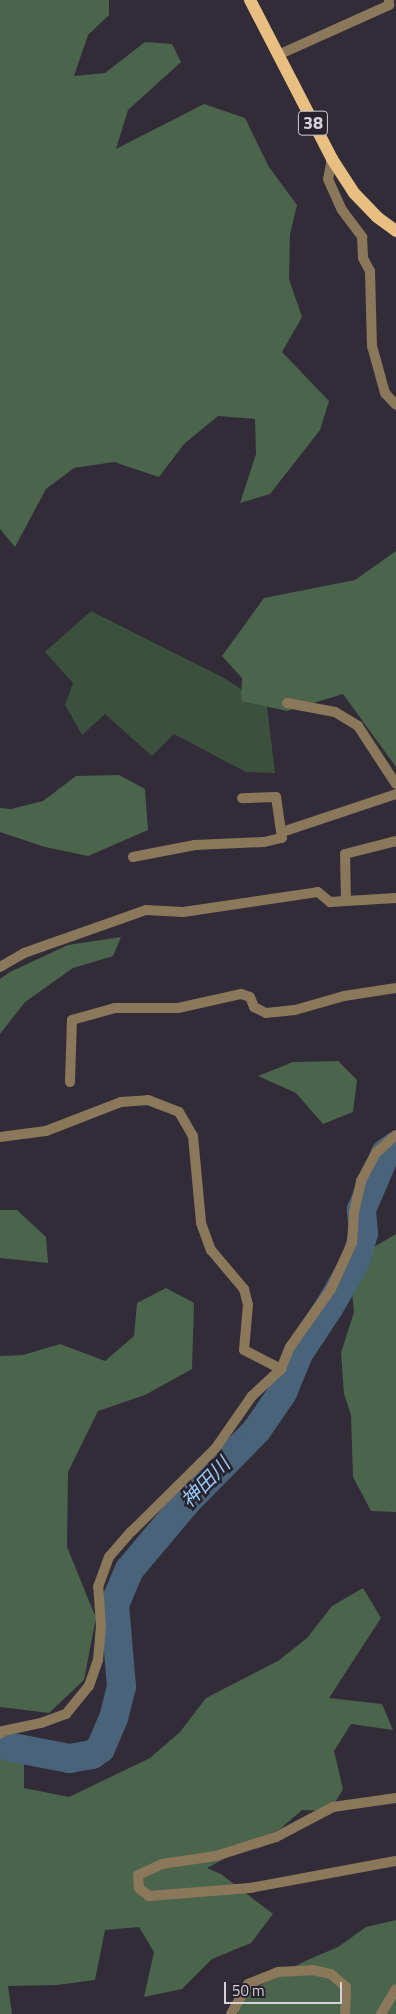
<!DOCTYPE html>
<meta charset="utf-8">
<style>
body{margin:0}
#map{position:relative;width:396px;height:2014px;overflow:hidden;background:#312c38;font-family:"Titillium Web","Noto Sans JP",sans-serif}
div>[style]{position:absolute}
.green>*{inset:0;background:#3c513d}
.forest>*{inset:0;background:#4b644c}
.river>*{height:29px;margin:-14.5px;padding:0 14.5px;transform-origin:14.5px;border-radius:14.5px;background:#49647a}
.street>*{height:10px;margin:-5px;padding:0 5px;transform-origin:5px;border-radius:5px;background:#8b775a}
.primary>*{height:12px;margin:-6px;padding:0 6px;transform-origin:6px;border-radius:6px;background:#e8be81}
span{translate:-50% -50%;white-space:nowrap;text-align:center;line-height:1.15;-webkit-text-stroke:5px #27222e;paint-order:stroke}
.shield-label span{padding:1px 4px;background:#27222e;border:1px solid;border-radius:4px;-webkit-text-stroke-width:0}
.shield-label{font-size:18px;color:#d4d1d9;font-weight:700}
.water-label{font-size:20px;color:#97c8f2;font-style:italic}
.scale{position:absolute;left:224px;top:1982px;width:118px;height:22px;box-sizing:border-box;border:2px solid #d4d1d9;border-top:0;padding-left:6px;font-size:15px;line-height:18px;white-space:nowrap;color:#d4d1d9;-webkit-text-stroke:4px #27222e;paint-order:stroke}
</style>
<div id="map">
<div class="green">
<i style="clip-path:polygon(91px 611px,224px 678px,267px 706px,275px 773px,246px 772px,174px 734px,152px 756px,105px 714px,82px 735px,65px 705px,73px 683px,45px 652px)"></i>
</div>
<div class="forest">
<i style="clip-path:polygon(0 0,109px 0,109px 15px,88px 35px,74px 76px,105px 73px,145px 42px,172px 44px,181px 62px,128px 110px,116px 149px,204px 104px,245px 118px,269px 167px,297px 205px,290px 234px,289px 279px,302px 317px,282px 352px,329px 401px,320px 430px,270px 494px,240px 503px,256px 454px,255px 419px,218px 416px,184px 444px,159px 477px,114px 462px,74px 468px,46px 489px,15px 547px,0 529px)"></i>
<i style="clip-path:polygon(396px 551px,396px 767px,343px 694px,287px 711px,241px 701px,242px 678px,222px 656px,264px 598px,355px 580px)"></i>
<i style="clip-path:polygon(119px 775px,145px 789px,148px 830px,88px 856px,45px 847px,0 832px,0 808px,11px 809px,43px 801px,76px 776px)"></i>
<i style="clip-path:polygon(121px 937px,113px 956px,73px 968px,25px 1002px,0 1034px,0 979px,10px 972px,68px 945px)"></i>
<i style="clip-path:polygon(338px 1061px,357px 1080px,353px 1112px,323px 1124px,296px 1093px,258px 1076px,293px 1062px)"></i>
<i style="clip-path:polygon(0 1210px,17px 1210px,46px 1237px,48px 1263px,0 1258px)"></i>
<i style="clip-path:polygon(396px 1234px,396px 1512px,371px 1511px,353px 1477px,351px 1415px,344px 1394px,341px 1353px,354px 1312px,352px 1293px,360px 1255px)"></i>
<i style="clip-path:polygon(166px 1288px,194px 1303px,192px 1369px,145px 1395px,98px 1411px,68px 1472px,67px 1547px,96px 1618px,84px 1680px,49px 1713px,0 1707px,0 1356px,23px 1355px,60px 1344px,105px 1361px,134px 1336px,137px 1303px)"></i>
<i style="clip-path:polygon(363px 1588px,381px 1618px,329px 1698px,382px 1704px,393px 1730px,351px 1724px,334px 1751px,343px 1789px,330px 1811px,302px 1810px,280px 1829px,207px 1868px,221px 1874px,273px 1914px,251px 1943px,212px 1959px,182px 1989px,144px 1997px,154px 1952px,139px 1927px,105px 1930px,95px 1980px,57px 1985px,8px 1986px,12px 2014px,0 2014px,0 1751px,24px 1750px,24px 1788px,69px 1797px,150px 1758px,180px 1732px,206px 1698px,278px 1661px,307px 1638px,332px 1606px)"></i>
<i style="clip-path:polygon(396px 1920px,396px 2014px,238px 2014px,237px 2000px,259px 1986px,305px 1961px,338px 1947px,366px 1927px)"></i>
</div>
<div class="river">
<i style="left:7px;top:1746px;width:63px;rotate:11deg"></i>
<i style="left:69px;top:1758px;width:23px;rotate:-10deg"></i>
<i style="left:92px;top:1754px;width:10px;rotate:-37deg"></i>
<i style="left:100px;top:1748px;width:33px;rotate:-67deg"></i>
<i style="left:113px;top:1718px;width:33px;rotate:-76deg"></i>
<i style="left:121px;top:1686px;width:82px;rotate:-94.9deg"></i>
<i style="left:114px;top:1604px;width:38px;rotate:-67deg"></i>
<i style="left:129px;top:1569px;width:92px;rotate:-49.9deg"></i>
<i style="left:188px;top:1499px;width:97px;rotate:-45.4deg"></i>
<i style="left:256px;top:1430px;width:46px;rotate:-55.6deg"></i>
<i style="left:282px;top:1392px;width:42px;rotate:-67.7deg"></i>
<i style="left:298px;top:1353px;width:56px;rotate:-56.6deg"></i>
<i style="left:329px;top:1306px;width:52px;rotate:-60deg"></i>
<i style="left:355px;top:1261px;width:29px;rotate:-74deg"></i>
<i style="left:363px;top:1233px;width:24px;rotate:-95deg"></i>
<i style="left:361px;top:1209px;width:61px;rotate:-66.8deg"></i>
<i style="left:385px;top:1153px;width:14px;rotate:-36deg"></i>
</div>
<div class="street">
<i style="left:278px;top:55px;width:122px;rotate:-24.2deg"></i>
<i style="left:389px;top:5px;width:5px;rotate:-90deg"></i>
<i style="left:332px;top:159px;width:20px;rotate:101deg"></i>
<i style="left:328px;top:179px;width:34px;rotate:66deg"></i>
<i style="left:342px;top:210px;width:34px;rotate:53deg"></i>
<i style="left:362px;top:237px;width:21px;rotate:87deg"></i>
<i style="left:363px;top:258px;width:15px;rotate:62deg"></i>
<i style="left:370px;top:271px;width:75px;rotate:88.5deg"></i>
<i style="left:372px;top:346px;width:49px;rotate:74.5deg"></i>
<i style="left:385px;top:393px;width:16px;rotate:47deg"></i>
<i style="left:287px;top:703px;width:49px;rotate:10.6deg"></i>
<i style="left:335px;top:712px;width:27px;rotate:31deg"></i>
<i style="left:358px;top:726px;width:69px;rotate:56.8deg"></i>
<i style="left:282px;top:832px;width:120px;rotate:-18.4deg"></i>
<i style="left:133px;top:857px;width:63px;rotate:-11deg"></i>
<i style="left:195px;top:845px;width:69px;rotate:-2.5deg"></i>
<i style="left:264px;top:842px;width:18px;rotate:-13deg"></i>
<i style="left:282px;top:838px;width:41px;rotate:-98.3deg"></i>
<i style="left:276px;top:797px;width:34px;rotate:178deg"></i>
<i style="left:346px;top:901px;width:47px;rotate:-91.2deg"></i>
<i style="left:345px;top:854px;width:53px;rotate:-14.3deg"></i>
<i style="left:0;top:967px;width:28px;rotate:-30deg"></i>
<i style="left:24px;top:953px;width:129px;rotate:-19.4deg"></i>
<i style="left:146px;top:910px;width:37px;rotate:3deg"></i>
<i style="left:183px;top:912px;width:136px;rotate:-8.4deg"></i>
<i style="left:318px;top:892px;width:16px;rotate:40deg"></i>
<i style="left:330px;top:902px;width:66px;rotate:-3.5deg"></i>
<i style="left:70px;top:1082px;width:62px;rotate:-88.2deg"></i>
<i style="left:72px;top:1020px;width:45px;rotate:-15.6deg"></i>
<i style="left:115px;top:1008px;width:63px"></i>
<i style="left:178px;top:1008px;width:65px;rotate:-12.5deg"></i>
<i style="left:241px;top:994px;width:9px;rotate:18deg"></i>
<i style="left:250px;top:997px;width:11px;rotate:68deg"></i>
<i style="left:254px;top:1007px;width:13px;rotate:27deg"></i>
<i style="left:266px;top:1013px;width:29px;rotate:-6deg"></i>
<i style="left:295px;top:1010px;width:51px;rotate:-15.9deg"></i>
<i style="left:344px;top:996px;width:53px;rotate:-8.7deg"></i>
<i style="left:0;top:1137px;width:46px;rotate:-7.4deg"></i>
<i style="left:46px;top:1131px;width:80px;rotate:-21.1deg"></i>
<i style="left:121px;top:1102px;width:27px;rotate:-4deg"></i>
<i style="left:148px;top:1100px;width:33px;rotate:21deg"></i>
<i style="left:179px;top:1112px;width:28px;rotate:60deg"></i>
<i style="left:193px;top:1136px;width:87px;rotate:84.7deg"></i>
<i style="left:201px;top:1223px;width:29px;rotate:70deg"></i>
<i style="left:211px;top:1250px;width:51px;rotate:49.8deg"></i>
<i style="left:244px;top:1289px;width:16px;rotate:76deg"></i>
<i style="left:248px;top:1305px;width:45px;rotate:95.1deg"></i>
<i style="left:244px;top:1350px;width:42px;rotate:27.2deg"></i>
<i style="left:0;top:1734px;width:4px;rotate:-45deg"></i>
<i style="left:3px;top:1731px;width:39px;rotate:-12deg"></i>
<i style="left:41px;top:1723px;width:27px;rotate:-20deg"></i>
<i style="left:66px;top:1714px;width:36px;rotate:-51deg"></i>
<i style="left:89px;top:1686px;width:28px;rotate:-71deg"></i>
<i style="left:98px;top:1660px;width:34px;rotate:-85deg"></i>
<i style="left:101px;top:1626px;width:39px;rotate:-94deg"></i>
<i style="left:98px;top:1587px;width:32px;rotate:-70deg"></i>
<i style="left:109px;top:1557px;width:33px;rotate:-49deg"></i>
<i style="left:131px;top:1532px;width:118px;rotate:-44.7deg"></i>
<i style="left:215px;top:1449px;width:65px;rotate:-55.1deg"></i>
<i style="left:252px;top:1396px;width:40px;rotate:-43deg"></i>
<i style="left:281px;top:1369px;width:24px;rotate:-68deg"></i>
<i style="left:290px;top:1347px;width:71px;rotate:-54.7deg"></i>
<i style="left:331px;top:1289px;width:51px;rotate:-65.5deg"></i>
<i style="left:352px;top:1243px;width:31px;rotate:-86deg"></i>
<i style="left:354px;top:1212px;width:32px;rotate:-77deg"></i>
<i style="left:361px;top:1181px;width:32px;rotate:-62deg"></i>
<i style="left:376px;top:1153px;width:27px;rotate:-42deg"></i>
<i style="left:396px;top:1798px;width:64px;rotate:171.9deg"></i>
<i style="left:333px;top:1807px;width:64px;rotate:152.2deg"></i>
<i style="left:276px;top:1837px;width:63px;rotate:162.4deg"></i>
<i style="left:216px;top:1856px;width:55px;rotate:171.6deg"></i>
<i style="left:162px;top:1864px;width:26px;rotate:155deg"></i>
<i style="left:138px;top:1875px;width:13px;rotate:86deg"></i>
<i style="left:139px;top:1888px;width:13px;rotate:39deg"></i>
<i style="left:149px;top:1896px;width:101px;rotate:-4.5deg"></i>
<i style="left:250px;top:1888px;width:148px;rotate:-10.5deg"></i>
<i style="left:231px;top:2014px;width:34px;rotate:-60deg"></i>
<i style="left:248px;top:1984px;width:32px;rotate:-22deg"></i>
<i style="left:278px;top:1972px;width:34px;rotate:-3deg"></i>
<i style="left:312px;top:1970px;width:19px;rotate:12deg"></i>
<i style="left:331px;top:1974px;width:20px;rotate:41deg"></i>
<i style="left:346px;top:1987px;width:27px;rotate:92deg"></i>
<i style="left:381px;top:2014px;width:29px;rotate:-59deg"></i>
</div>
<div class="primary">
<i style="left:250px;top:0;width:179px;rotate:62.7deg"></i>
<i style="left:332px;top:159px;width:40px;rotate:57.1deg"></i>
<i style="left:354px;top:193px;width:33px;rotate:46deg"></i>
<i style="left:377px;top:217px;width:24px;rotate:36deg"></i>
</div>
<div class="shield-label">
<span style="left:313px;top:123px">38</span>
</div>
<div class="water-label">
<span style="left:205px;top:1482px;rotate:-46deg">神田川</span>
</div>
<div class="scale">50 m</div>
</div>
